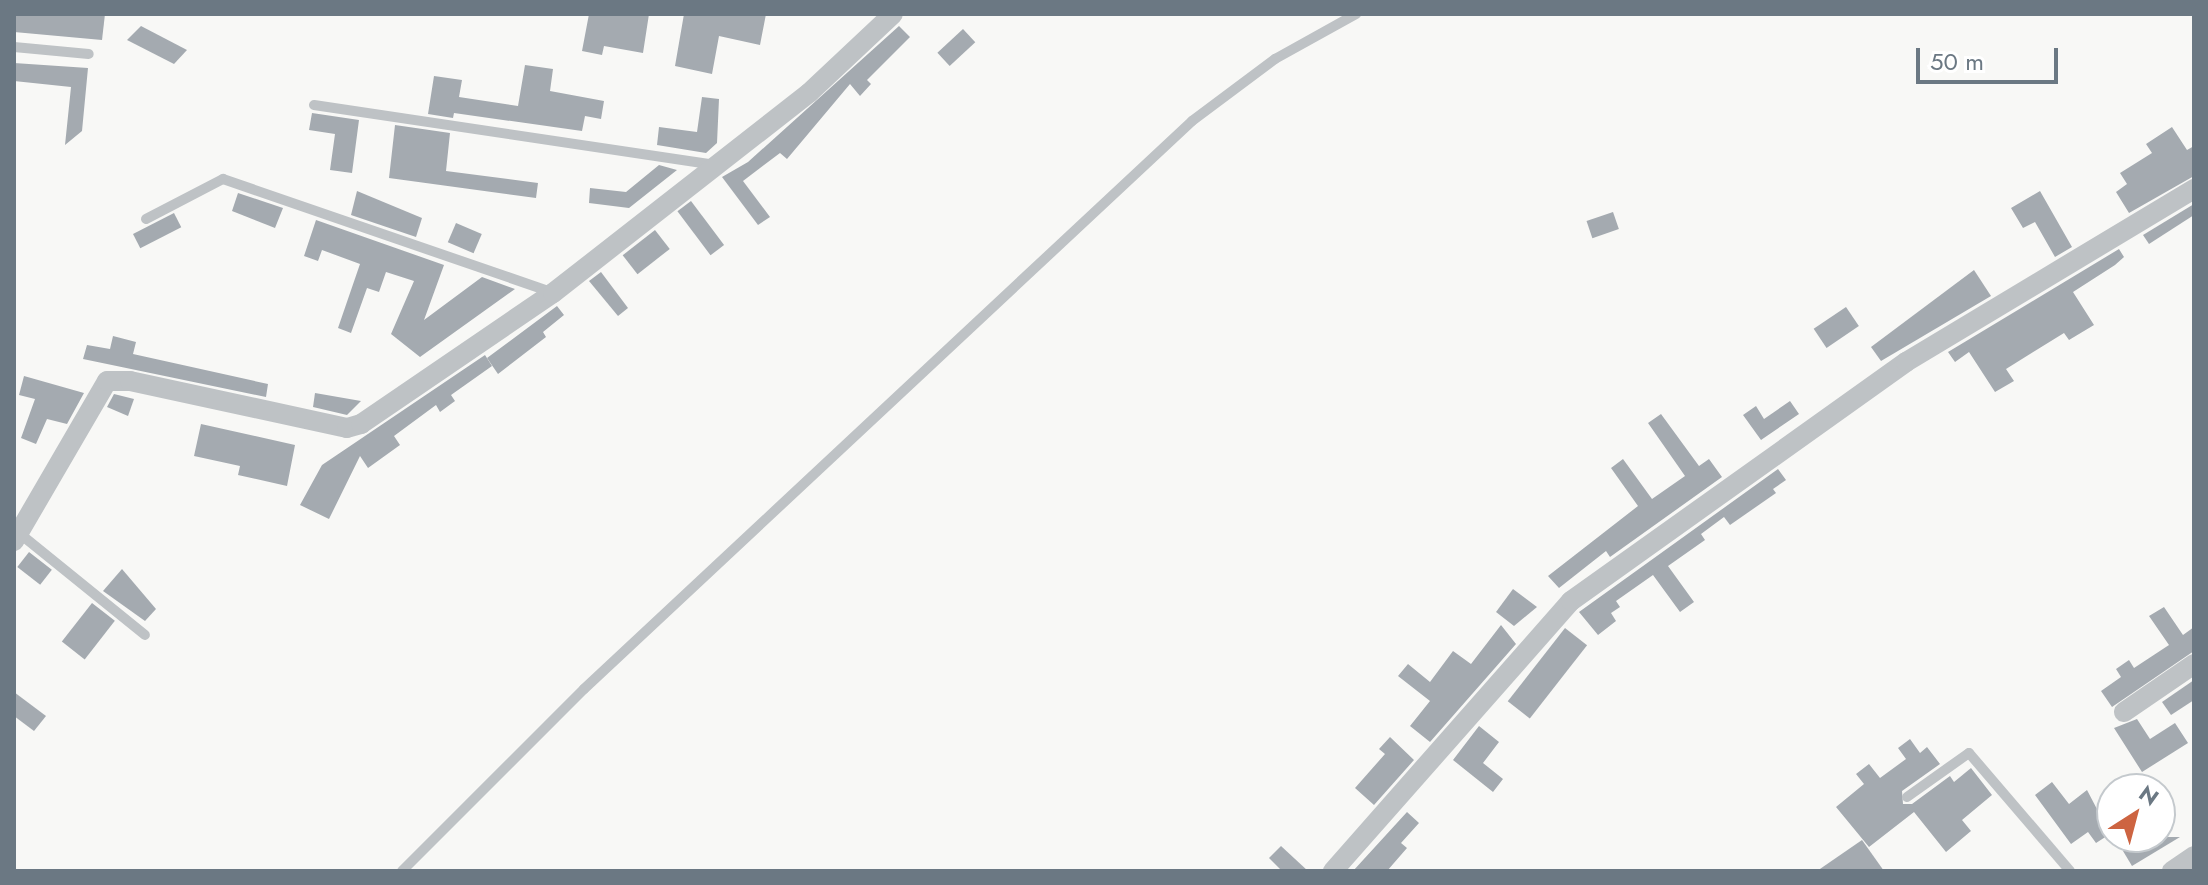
<!DOCTYPE html>
<style>
body{margin:0}
#map{position:relative;width:2208px;height:885px;overflow:hidden;background:#f8f8f6;font-family:Jost,sans-serif}
div>[style]{position:absolute}
.building>*{inset:0;background:#a4aab0;transform-origin:0 0}
.service>*{height:10px;margin:-5px;padding:0 5px;transform-origin:5px;border-radius:5px;background:#bec2c5}
.minor>*{height:20px;margin:-10px;padding:0 10px;transform-origin:10px;border-radius:10px;background:#bec2c5}
span{translate:-50% -50%;white-space:nowrap;text-align:center;line-height:1.15;-webkit-text-stroke:8px #fff;paint-order:stroke}
.frame{position:absolute;inset:0;border:16px solid #6b7883;pointer-events:none}
.north{position:absolute;left:2096px;top:773px;width:80px;height:80px;box-sizing:border-box;background:#fff;border:2px solid #c4c9cd;border-radius:50%;rotate:36deg;font-size:22px;font-weight:700;line-height:32px;text-align:center;color:#6b7883}
.north::after{content:'';display:block;margin:auto;width:28px;height:36px;background:#cd6441;clip-path:polygon(50% 0,100% 100%,50% 72%,0 100%)}
.scale{position:absolute;left:1916px;top:48px;width:142px;height:36px;box-sizing:border-box;border:4px solid #6b7883;border-top:0;padding-left:10px;font-size:24px;line-height:28px;white-space:nowrap;color:#6b7883;-webkit-text-stroke:6px #fff;paint-order:stroke}
</style>
<div id="map">
<div class="building">
<i style="clip-path:polygon(14px 14px,105px 14px,102px 40px,14px 32px)"></i>
<i style="clip-path:polygon(589px 14px,649px 14px,643px 53px,604px 46px,602px 55px,582px 51px)"></i>
<i style="clip-path:polygon(684px 14px,766px 14px,760px 45px,719px 36px,712px 74px,675px 66px)"></i>
<i style="clip-path:polygon(141px 26px,187px 50px,174px 64px,127px 40px)"></i>
<i style="clip-path:polygon(899px 26px,910px 37px,867px 80px,871px 84px,860px 96px,850px 84px,787px 159px,780px 153px,743px 181px,770px 217px,758px 225px,722px 177px,748px 162px)"></i>
<i style="left:963px;top:29px;width:18px;height:35px;rotate:47deg"></i>
<i style="clip-path:polygon(14px 63px,88px 68px,82px 131px,65px 145px,71px 87px,14px 81px)"></i>
<i style="clip-path:polygon(525px 65px,553px 69px,550px 91px,604px 101px,601px 119px,585px 116px,582px 131px,454px 113px,453px 118px,428px 114px,434px 76px,462px 80px,459px 97px,518px 106px)"></i>
<i style="clip-path:polygon(702px 97px,719px 99px,717px 143px,706px 153px,657px 145px,659px 127px,697px 132px)"></i>
<i style="clip-path:polygon(312px 113px,359px 120px,352px 173px,330px 170px,335px 134px,309px 130px)"></i>
<i style="clip-path:polygon(395px 125px,450px 133px,446px 171px,538px 183px,536px 198px,389px 178px)"></i>
<i style="clip-path:polygon(2172px 127px,2187px 150px,2194px 146px,2194px 176px,2129px 213px,2116px 192px,2127px 184px,2120px 173px,2152px 153px,2146px 144px)"></i>
<i style="clip-path:polygon(659px 165px,677px 170px,629px 208px,589px 203px,590px 188px,626px 192px)"></i>
<i style="clip-path:polygon(357px 191px,422px 218px,416px 237px,351px 215px)"></i>
<i style="clip-path:polygon(2040px 191px,2072px 247px,2055px 257px,2035px 222px,2023px 228px,2011px 208px)"></i>
<i style="clip-path:polygon(238px 193px,283px 208px,275px 228px,232px 211px)"></i>
<i style="left:691px;top:201px;width:55px;height:17px;rotate:53deg"></i>
<i style="clip-path:polygon(2194px 204px,2194px 215px,2149px 244px,2143px 235px)"></i>
<i style="left:1613px;top:212px;width:18px;height:28px;rotate:71deg"></i>
<i style="left:174px;top:213px;width:16px;height:46px;rotate:63deg"></i>
<i style="clip-path:polygon(316px 220px,444px 265px,424px 320px,482px 277px,515px 289px,420px 357px,391px 334px,414px 281px,386px 272px,379px 292px,367px 288px,351px 333px,338px 328px,360px 264px,322px 250px,318px 261px,304px 256px)"></i>
<i style="left:456px;top:223px;width:28px;height:21px;rotate:23deg"></i>
<i style="left:655px;top:230px;width:24px;height:41px;rotate:52deg"></i>
<i style="clip-path:polygon(2119px 249px,2124px 257px,2115px 265px,2073px 292px,2094px 325px,2069px 340px,2064px 333px,2006px 369px,2014px 381px,1995px 392px,1969px 352px,1955px 362px,1948px 352px)"></i>
<i style="clip-path:polygon(1974px 270px,1991px 296px,1881px 361px,1871px 347px)"></i>
<i style="clip-path:polygon(601px 272px,628px 308px,618px 316px,589px 281px)"></i>
<i style="clip-path:polygon(557px 306px,564px 315px,543px 332px,546px 337px,498px 374px,487px 358px)"></i>
<i style="left:1846px;top:307px;width:23px;height:39px;rotate:56deg"></i>
<i style="clip-path:polygon(113px 336px,136px 342px,133px 354px,268px 384px,266px 397px,83px 359px,87px 345px,110px 349px)"></i>
<i style="clip-path:polygon(485px 355px,492px 366px,451px 395px,455px 401px,440px 412px,436px 405px,394px 436px,400px 445px,368px 468px,360px 456px,329px 519px,300px 505px,322px 465px)"></i>
<i style="clip-path:polygon(24px 376px,84px 393px,67px 424px,47px 419px,36px 444px,21px 438px,35px 399px,19px 395px)"></i>
<i style="clip-path:polygon(315px 393px,361px 401px,347px 415px,313px 407px)"></i>
<i style="clip-path:polygon(114px 394px,134px 399px,128px 416px,107px 407px)"></i>
<i style="clip-path:polygon(1790px 401px,1799px 414px,1761px 440px,1743px 415px,1756px 406px,1764px 419px)"></i>
<i style="clip-path:polygon(1661px 414px,1699px 466px,1709px 459px,1722px 477px,1610px 557px,1606px 551px,1559px 588px,1548px 576px,1638px 506px,1611px 468px,1623px 459px,1652px 499px,1685px 476px,1648px 423px)"></i>
<i style="clip-path:polygon(201px 424px,295px 445px,287px 486px,238px 475px,240px 466px,194px 456px)"></i>
<i style="clip-path:polygon(1778px 469px,1786px 480px,1773px 489px,1776px 493px,1730px 525px,1724px 517px,1701px 534px,1705px 540px,1668px 566px,1694px 602px,1680px 612px,1653px 575px,1616px 601px,1620px 607px,1611px 613px,1616px 621px,1598px 635px,1579px 612px)"></i>
<i style="left:29px;top:552px;width:29px;height:19px;rotate:38deg"></i>
<i style="clip-path:polygon(122px 569px,156px 609px,145px 621px,103px 591px)"></i>
<i style="clip-path:polygon(1513px 589px,1537px 607px,1514px 626px,1496px 612px)"></i>
<i style="left:92px;top:603px;width:29px;height:49px;rotate:38deg"></i>
<i style="clip-path:polygon(2164px 607px,2183px 635px,2194px 627px,2194px 651px,2112px 707px,2101px 691px,2121px 677px,2116px 669px,2129px 660px,2134px 668px,2169px 645px,2149px 616px)"></i>
<i style="clip-path:polygon(1501px 625px,1516px 644px,1430px 742px,1410px 726px,1430px 701px,1398px 676px,1408px 664px,1430px 682px,1453px 651px,1471px 664px)"></i>
<i style="left:1565px;top:628px;width:28px;height:93px;rotate:38deg"></i>
<i style="clip-path:polygon(2194px 680px,2194px 700px,2171px 715px,2162px 702px)"></i>
<i style="clip-path:polygon(14px 692px,46px 716px,34px 731px,14px 716px)"></i>
<i style="clip-path:polygon(2137px 719px,2150px 739px,2175px 723px,2188px 743px,2142px 772px,2114px 728px)"></i>
<i style="clip-path:polygon(1479px 726px,1499px 742px,1483px 763px,1503px 779px,1493px 792px,1453px 760px)"></i>
<i style="clip-path:polygon(1390px 737px,1414px 760px,1374px 805px,1355px 788px,1385px 754px,1379px 749px)"></i>
<i style="clip-path:polygon(1910px 739px,1920px 753px,1927px 747px,1940px 764px,1902px 791px,1903px 804px,1912px 804px,1950px 776px,1954px 782px,1971px 768px,1992px 795px,1962px 820px,1971px 831px,1946px 852px,1914px 812px,1869px 847px,1836px 807px,1864px 784px,1856px 774px,1869px 764px,1880px 778px,1906px 759px,1898px 748px)"></i>
<i style="clip-path:polygon(2052px 782px,2069px 804px,2087px 790px,2110px 834px,2096px 843px,2088px 832px,2071px 844px,2035px 795px)"></i>
<i style="clip-path:polygon(1407px 812px,1419px 823px,1401px 843px,1407px 848px,1387px 871px,1353px 871px)"></i>
<i style="clip-path:polygon(2146px 837px,2180px 837px,2132px 866px,2123px 851px)"></i>
<i style="clip-path:polygon(1862px 840px,1884px 871px,1817px 871px)"></i>
<i style="clip-path:polygon(1281px 846px,1308px 871px,1282px 871px,1269px 858px)"></i>
</div>
<div class="service">
<i style="left:14px;top:47px;width:75px;rotate:5.3deg"></i>
<i style="left:314px;top:105px;width:406px;rotate:8.5deg"></i>
<i style="left:146px;top:219px;width:87px;rotate:-27.5deg"></i>
<i style="left:223px;top:179px;width:347px;rotate:19deg"></i>
<i style="left:19px;top:533px;width:162px;rotate:39deg"></i>
<i style="left:1907px;top:797px;width:76px;rotate:-35.4deg"></i>
<i style="left:1969px;top:753px;width:155px;rotate:49.4deg"></i>
<i style="left:402px;top:871px;width:257px;rotate:-45deg"></i>
<i style="left:584px;top:689px;width:832px;rotate:-43.05deg"></i>
<i style="left:1192px;top:121px;width:104px;rotate:-36.8deg"></i>
<i style="left:1275px;top:59px;width:93px;rotate:-29.1deg"></i>
</div>
<div class="minor">
<i style="left:14px;top:541px;width:185px;rotate:-59.8deg"></i>
<i style="left:107px;top:381px;width:23px"></i>
<i style="left:130px;top:381px;width:222px;rotate:12.2deg"></i>
<i style="left:347px;top:428px;width:15px;rotate:-16deg"></i>
<i style="left:361px;top:424px;width:232px;rotate:-34.3deg"></i>
<i style="left:553px;top:293px;width:325px;rotate:-38deg"></i>
<i style="left:809px;top:93px;width:115px;rotate:-43.2deg"></i>
<i style="left:2124px;top:712px;width:85px;rotate:-34.4deg"></i>
<i style="left:1333px;top:871px;width:360px;rotate:-48.6deg"></i>
<i style="left:1571px;top:601px;width:412px;rotate:-35.5deg"></i>
<i style="left:1906px;top:362px;width:336px;rotate:-31deg"></i>
<i style="left:2172px;top:871px;width:27px;rotate:-34deg"></i>
</div>
<div class="frame"></div>
<div class="north">N</div>
<div class="scale">50 m</div>
</div>
